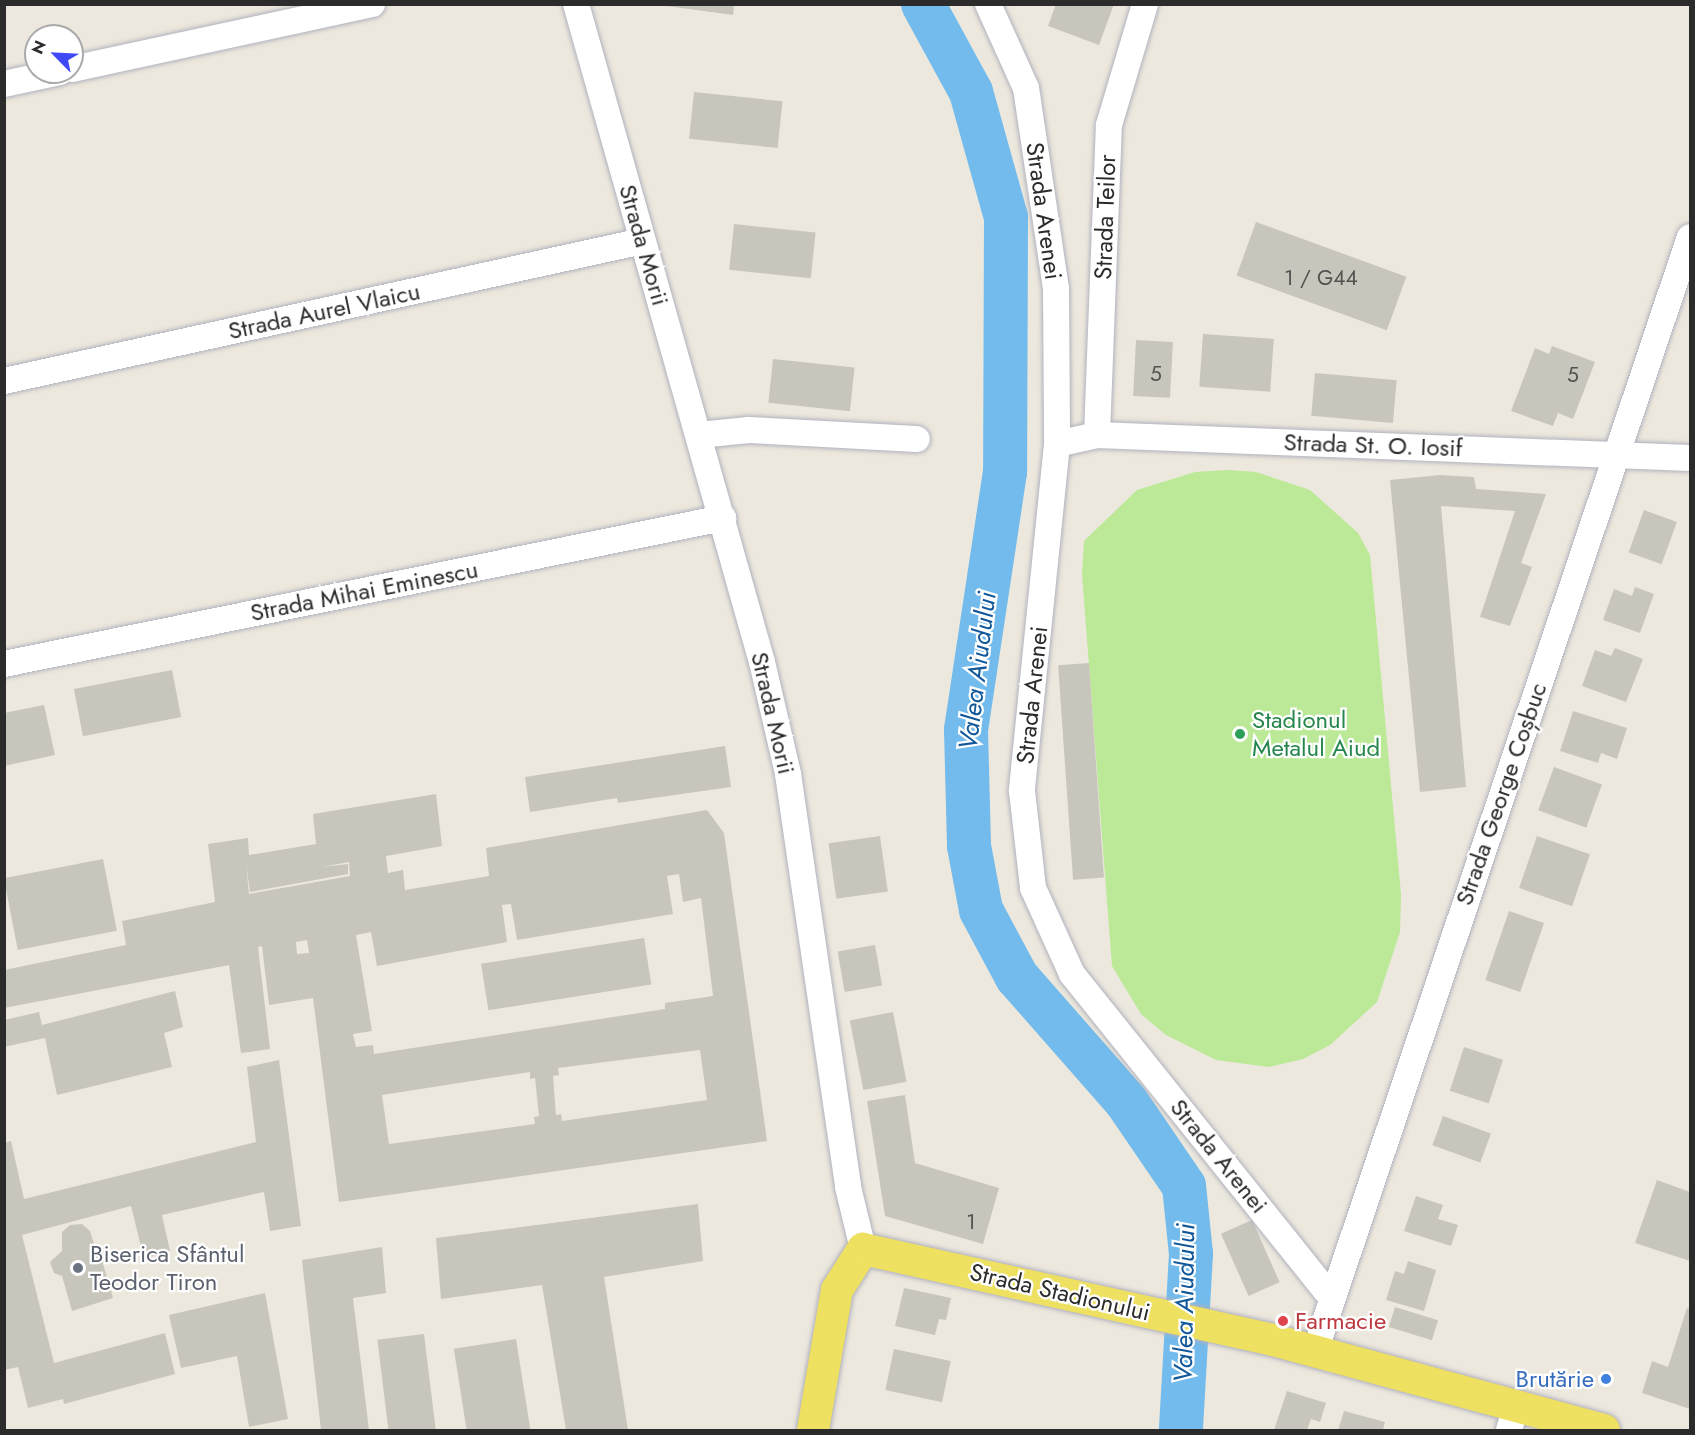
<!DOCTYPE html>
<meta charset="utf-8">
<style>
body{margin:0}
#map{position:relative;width:1695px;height:1435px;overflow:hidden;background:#ece8dd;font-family:Jost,sans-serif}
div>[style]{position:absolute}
.pitch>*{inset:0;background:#bbe997}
.river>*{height:44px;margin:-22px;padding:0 22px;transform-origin:22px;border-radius:22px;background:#72bbec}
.building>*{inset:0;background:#c8c6bc;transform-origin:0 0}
.roads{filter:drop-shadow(0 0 2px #b1b1be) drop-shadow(0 0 2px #b1b1be)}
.minor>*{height:26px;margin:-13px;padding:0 13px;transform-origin:13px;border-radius:13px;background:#fff}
.major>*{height:32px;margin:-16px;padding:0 16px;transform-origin:16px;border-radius:16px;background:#eee061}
.dots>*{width:16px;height:16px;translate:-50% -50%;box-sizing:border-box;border:3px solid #fff;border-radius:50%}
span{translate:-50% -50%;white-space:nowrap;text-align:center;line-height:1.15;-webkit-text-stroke:4.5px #fff;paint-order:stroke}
.number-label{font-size:21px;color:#52524f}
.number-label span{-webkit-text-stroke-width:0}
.street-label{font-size:24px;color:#2b2b2b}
.leisure-label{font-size:24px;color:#27864d}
.left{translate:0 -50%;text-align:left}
.worship-label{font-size:24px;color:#5b616d}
.health-label{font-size:24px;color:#be3a42}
.shop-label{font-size:24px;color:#366cbe}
.right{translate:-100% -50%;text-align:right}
.water-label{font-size:26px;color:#105799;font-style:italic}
.frame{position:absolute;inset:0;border:6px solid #2b2b2b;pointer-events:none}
.north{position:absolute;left:24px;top:24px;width:60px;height:60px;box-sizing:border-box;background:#fff;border:2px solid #aaa;border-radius:50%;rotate:294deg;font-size:16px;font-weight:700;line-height:24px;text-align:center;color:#2b2b2b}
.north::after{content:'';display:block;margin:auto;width:21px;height:27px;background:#4049f6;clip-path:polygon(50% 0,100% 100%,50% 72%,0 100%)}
</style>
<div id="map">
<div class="pitch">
<i style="clip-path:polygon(1228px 470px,1256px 472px,1310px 490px,1358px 533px,1370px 555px,1401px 894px,1400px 932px,1377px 1002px,1330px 1045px,1303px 1059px,1269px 1067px,1216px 1060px,1166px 1035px,1141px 1014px,1112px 966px,1082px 574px,1084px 541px,1137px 490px,1195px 472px)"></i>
</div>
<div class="river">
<i style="left:923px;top:4px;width:100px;rotate:61.4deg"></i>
<i style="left:971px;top:92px;width:130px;rotate:74.4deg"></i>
<i style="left:1006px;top:217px;width:255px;rotate:90.2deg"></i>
<i style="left:1005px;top:472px;width:261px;rotate:98.6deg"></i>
<i style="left:966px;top:730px;width:116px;rotate:88.5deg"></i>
<i style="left:969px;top:846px;width:65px;rotate:79.4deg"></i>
<i style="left:981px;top:910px;width:76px;rotate:61.8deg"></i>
<i style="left:1017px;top:977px;width:165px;rotate:48.7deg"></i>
<i style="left:1126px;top:1101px;width:103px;rotate:55.7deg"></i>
<i style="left:1184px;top:1186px;width:68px;rotate:84.1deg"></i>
<i style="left:1191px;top:1254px;width:176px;rotate:93.3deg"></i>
</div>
<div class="building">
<i style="clip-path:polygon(652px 4px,734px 4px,733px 15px)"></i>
<i style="clip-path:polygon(1056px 4px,1114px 4px,1099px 45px,1048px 26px)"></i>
<i style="left:694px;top:92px;width:89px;height:47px;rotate:6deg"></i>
<i style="left:1256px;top:222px;width:160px;height:57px;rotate:20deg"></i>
<i style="left:734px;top:224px;width:82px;height:46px;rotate:6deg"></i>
<i style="left:1203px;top:334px;width:71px;height:53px;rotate:4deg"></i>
<i style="left:1136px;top:340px;width:37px;height:56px;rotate:3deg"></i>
<i style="clip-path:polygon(1552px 346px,1595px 362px,1573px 419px,1558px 413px,1553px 426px,1511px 411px,1535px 348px,1549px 354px)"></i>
<i style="left:773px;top:359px;width:82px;height:44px;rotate:6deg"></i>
<i style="left:1315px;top:373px;width:82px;height:43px;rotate:5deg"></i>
<i style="clip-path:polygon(1440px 475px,1474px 477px,1476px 489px,1546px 494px,1521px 563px,1532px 567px,1510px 626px,1480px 617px,1515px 511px,1441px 506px,1466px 787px,1420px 792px,1390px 480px)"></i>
<i style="left:1644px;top:510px;width:35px;height:45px;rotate:20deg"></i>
<i style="clip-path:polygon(1635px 587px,1654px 594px,1640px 633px,1603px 620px,1614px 589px,1632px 596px)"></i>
<i style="clip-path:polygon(1615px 648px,1643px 659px,1626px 702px,1582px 686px,1595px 650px,1611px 656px)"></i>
<i style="left:1089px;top:663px;width:215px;height:31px;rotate:86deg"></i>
<i style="left:172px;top:670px;width:48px;height:100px;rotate:79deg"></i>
<i style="clip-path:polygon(44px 705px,55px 755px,4px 766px,4px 713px)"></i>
<i style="clip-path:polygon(1573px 711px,1627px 728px,1617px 759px,1601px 753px,1598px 763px,1560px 751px)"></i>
<i style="clip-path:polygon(725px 746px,731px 787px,618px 803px,617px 798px,530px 812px,525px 777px)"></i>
<i style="left:1554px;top:767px;width:51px;height:46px;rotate:20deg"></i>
<i style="clip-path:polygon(evenodd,436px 794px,442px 846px,386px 856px,388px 873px,403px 870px,405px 890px,489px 876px,486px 848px,707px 810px,724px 833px,767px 1141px,339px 1202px,313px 998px,269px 1005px,262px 946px,258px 947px,270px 1049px,241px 1053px,229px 965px,4px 1008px,4px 970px,126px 945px,122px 921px,215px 902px,208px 844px,248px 838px,249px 855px,316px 844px,313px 814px,436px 794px,349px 862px,350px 876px,249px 894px,246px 864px,250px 892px,348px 874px,348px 864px,322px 867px,349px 862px,436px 794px,679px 874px,683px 902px,701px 898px,713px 996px,665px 1003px,665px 1009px,374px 1054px,373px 1045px,356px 1047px,353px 1034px,372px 1031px,356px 935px,371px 932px,377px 966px,507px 942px,502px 905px,511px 904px,517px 940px,673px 914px,667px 876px,679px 874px,436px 794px,307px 940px,309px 953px,297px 954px,296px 942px,307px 940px,436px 794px,700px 1050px,707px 1100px,562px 1121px,561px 1114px,556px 1115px,553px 1076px,559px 1075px,558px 1068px,700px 1050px,436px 794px,530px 1072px,530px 1079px,535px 1078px,539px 1116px,534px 1117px,535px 1124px,389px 1144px,382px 1095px,530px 1072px)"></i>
<i style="left:880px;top:836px;width:56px;height:52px;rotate:82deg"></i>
<i style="left:1537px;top:836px;width:56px;height:55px;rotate:19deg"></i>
<i style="left:103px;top:859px;width:73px;height:101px;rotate:79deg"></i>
<i style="left:1509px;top:911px;width:37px;height:73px;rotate:19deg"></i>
<i style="left:644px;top:938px;width:47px;height:165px;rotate:81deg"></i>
<i style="left:875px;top:945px;width:41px;height:38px;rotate:80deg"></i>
<i style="clip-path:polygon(175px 991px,183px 1027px,164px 1033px,172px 1067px,57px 1095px,45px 1038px,4px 1047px,4px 1020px,39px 1012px,42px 1025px)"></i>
<i style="left:893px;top:1012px;width:71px;height:44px;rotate:79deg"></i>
<i style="left:1464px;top:1047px;width:41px;height:46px;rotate:18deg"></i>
<i style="clip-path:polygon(279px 1060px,301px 1226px,270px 1231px,264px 1192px,162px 1215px,170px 1251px,144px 1259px,131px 1206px,22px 1235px,54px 1363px,165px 1333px,175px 1374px,64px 1404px,63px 1399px,28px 1408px,18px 1367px,4px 1370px,4px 1143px,11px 1141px,24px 1199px,256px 1142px,247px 1067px)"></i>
<i style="clip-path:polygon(905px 1095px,915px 1163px,999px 1188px,983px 1244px,885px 1216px,867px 1101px)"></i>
<i style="left:1443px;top:1116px;width:51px;height:31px;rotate:20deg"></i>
<i style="clip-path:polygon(1657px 1180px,1690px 1192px,1690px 1261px,1635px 1243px)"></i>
<i style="clip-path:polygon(1416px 1196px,1443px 1205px,1438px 1219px,1458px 1225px,1451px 1246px,1404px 1231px)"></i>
<i style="clip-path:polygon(698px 1204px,703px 1261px,604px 1277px,628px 1430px,566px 1430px,542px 1285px,441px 1299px,436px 1238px)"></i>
<i style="left:1252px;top:1220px;width:68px;height:34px;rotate:66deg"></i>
<i style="clip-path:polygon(82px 1224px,90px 1231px,94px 1244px,106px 1249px,108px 1256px,103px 1264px,113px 1298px,72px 1311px,62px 1276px,54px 1273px,50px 1262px,62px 1251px,62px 1232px,70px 1225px)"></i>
<i style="clip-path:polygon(382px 1247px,386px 1293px,353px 1298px,369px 1430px,321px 1430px,302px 1260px)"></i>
<i style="clip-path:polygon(1408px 1261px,1436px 1270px,1424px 1311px,1386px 1300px,1395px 1271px,1404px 1274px)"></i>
<i style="clip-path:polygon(904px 1288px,951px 1298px,946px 1320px,939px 1319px,935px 1335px,895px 1326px)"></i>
<i style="clip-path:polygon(265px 1293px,288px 1419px,249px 1427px,237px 1356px,181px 1368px,169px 1315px)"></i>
<i style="left:1395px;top:1307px;width:45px;height:21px;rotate:17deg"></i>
<i style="clip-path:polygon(1687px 1308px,1690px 1309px,1690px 1409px,1642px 1393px,1652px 1361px,1668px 1367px)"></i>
<i style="left:424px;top:1334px;width:97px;height:47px;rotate:83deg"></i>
<i style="left:516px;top:1339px;width:92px;height:63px;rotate:81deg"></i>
<i style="left:894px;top:1349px;width:58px;height:42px;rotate:12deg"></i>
<i style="clip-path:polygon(1287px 1391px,1326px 1403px,1320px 1422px,1311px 1419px,1307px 1430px,1274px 1430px)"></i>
<i style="clip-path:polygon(1344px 1411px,1385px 1422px,1383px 1430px,1338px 1430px)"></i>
</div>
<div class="roads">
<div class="minor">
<i style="left:576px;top:4px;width:684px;rotate:74.22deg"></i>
<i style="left:762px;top:662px;width:115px;rotate:76.9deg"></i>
<i style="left:788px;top:774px;width:417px;rotate:81.7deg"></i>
<i style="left:848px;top:1187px;width:64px;rotate:76.4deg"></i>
<i style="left:988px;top:4px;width:92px;rotate:65.7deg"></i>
<i style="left:1026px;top:88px;width:203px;rotate:81.5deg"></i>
<i style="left:1056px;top:289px;width:155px;rotate:89.6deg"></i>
<i style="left:1057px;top:444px;width:349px;rotate:95.8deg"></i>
<i style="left:1022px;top:791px;width:98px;rotate:83.5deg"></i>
<i style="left:1033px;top:888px;width:94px;rotate:65.6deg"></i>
<i style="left:1072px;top:974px;width:414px;rotate:51.3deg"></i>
<i style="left:72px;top:69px;width:307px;rotate:-12.2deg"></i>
<i style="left:4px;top:84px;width:57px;rotate:-12.1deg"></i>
<i style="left:4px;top:381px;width:654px;rotate:-12.36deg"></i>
<i style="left:699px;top:435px;width:50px;rotate:-5.7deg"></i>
<i style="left:749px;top:430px;width:168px;rotate:3.1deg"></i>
<i style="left:1097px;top:435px;width:310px;rotate:-87.8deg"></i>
<i style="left:1109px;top:125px;width:126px;rotate:-73.4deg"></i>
<i style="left:1057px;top:444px;width:41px;rotate:-12.7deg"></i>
<i style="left:1097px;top:435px;width:593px;rotate:2.22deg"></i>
<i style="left:4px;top:664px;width:734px;rotate:-11.48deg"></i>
<i style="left:1315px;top:1351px;width:1175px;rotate:-71.4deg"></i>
<i style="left:1509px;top:1430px;width:25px;rotate:-74deg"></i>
</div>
<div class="major">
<i style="left:813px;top:1430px;width:142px;rotate:-80.3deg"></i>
<i style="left:837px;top:1290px;width:49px;rotate:-57.6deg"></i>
<i style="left:863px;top:1249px;width:420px;rotate:12.5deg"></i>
<i style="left:1273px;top:1340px;width:343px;rotate:15.2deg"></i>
</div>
</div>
<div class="dots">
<i style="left:1240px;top:734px;background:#2e9e5b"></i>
<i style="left:78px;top:1268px;background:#6b7280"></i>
<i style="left:1283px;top:1321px;background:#e0444e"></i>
<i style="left:1606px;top:1379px;background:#3f7fe0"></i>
</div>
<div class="number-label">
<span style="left:1321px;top:278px">1 / G44</span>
<span style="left:1156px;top:374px">5</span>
<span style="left:1573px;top:375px">5</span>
<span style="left:971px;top:1222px">1</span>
</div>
<div class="street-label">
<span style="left:1044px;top:211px;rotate:82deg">Strada Arenei</span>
<span style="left:1105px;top:217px;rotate:-88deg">Strada Teilor</span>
<span style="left:644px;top:245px;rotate:74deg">Strada Morii</span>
<span style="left:324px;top:311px;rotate:-12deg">Strada Aurel Vlaicu</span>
<span style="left:1373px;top:445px;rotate:2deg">Strada St. O. Iosif</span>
<span style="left:364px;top:591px;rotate:-11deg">Strada Mihai Eminescu</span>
<span style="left:1032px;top:695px;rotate:-84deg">Strada Arenei</span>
<span style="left:773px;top:713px;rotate:77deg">Strada Morii</span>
<span style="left:1501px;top:794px;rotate:-71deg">Strada George Coșbuc</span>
<span style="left:1219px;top:1156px;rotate:51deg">Strada Arenei</span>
<span style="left:1060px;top:1292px;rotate:13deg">Strada Stadionului</span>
</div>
<div class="leisure-label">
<span class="left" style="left:1252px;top:734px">Stadionul<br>Metalul Aiud</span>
</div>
<div class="worship-label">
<span class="left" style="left:90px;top:1268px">Biserica Sfântul<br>Teodor Tiron</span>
</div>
<div class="health-label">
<span class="left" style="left:1295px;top:1321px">Farmacie</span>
</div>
<div class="shop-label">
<span class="right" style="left:1594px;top:1379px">Brutărie</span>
</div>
<div class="water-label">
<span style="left:978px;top:671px;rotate:-83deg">Valea Aiudului</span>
<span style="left:1185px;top:1303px;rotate:-89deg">Valea Aiudului</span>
</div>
<div class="frame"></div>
<div class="north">N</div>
</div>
